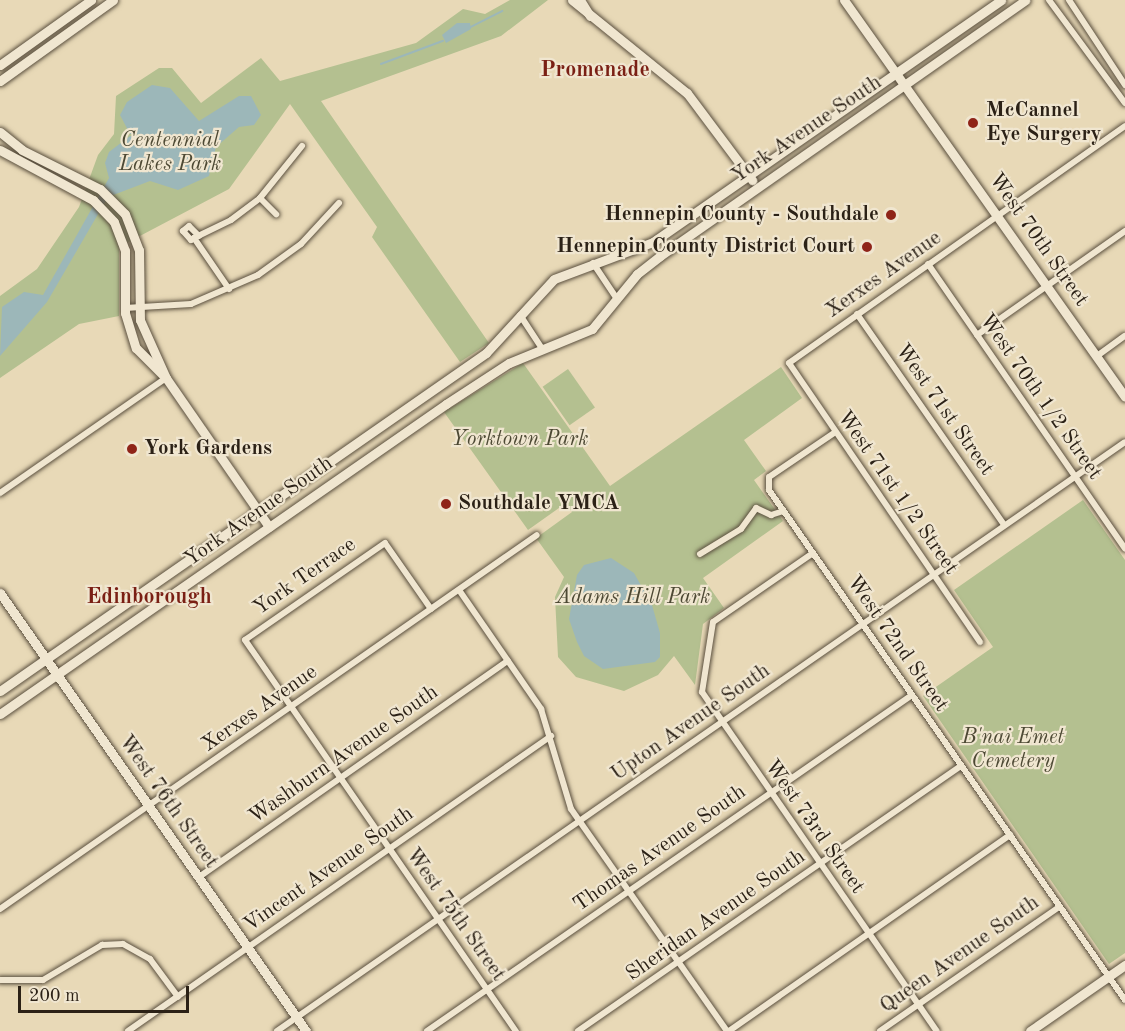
<!DOCTYPE html>
<style>
body{margin:0}
#map{position:relative;width:1125px;height:1031px;overflow:hidden;background:#e8d9b7;font-family:"Old Standard TT",serif}
div>[style]{position:absolute}
.green>*{inset:0;background:#b4c090;transform-origin:0 0}
.water>*{inset:0;background:#9cb7b9}
.stream>*{height:1.5px;margin:-0.75px;padding:0 0.75px;transform-origin:0.75px;border-radius:0.75px;background:#9cb7b9}
.roads{filter:drop-shadow(0 0 2px #5a4f3e) drop-shadow(0 0 2px #5a4f3e)}
.street>*{height:6px;margin:-3px;padding:0 3px;transform-origin:3px;border-radius:3px;background:#f0e6d0}
.secondary>*{height:9px;margin:-4.5px;padding:0 4.5px;transform-origin:4.5px;border-radius:4.5px;background:#f0e6d0}
.dots>*{width:16px;height:16px;translate:-50% -50%;box-sizing:border-box;border:3px solid #f0e6d0;border-radius:50%}
span{translate:-50% -50%;white-space:nowrap;text-align:center;line-height:1.15;-webkit-text-stroke:4.5px #f0e6d0;paint-order:stroke}
.poi-label{font-size:21px;color:#2b2116;font-weight:700}
.left{translate:0 -50%;text-align:left}
.right{translate:-100% -50%;text-align:right}
.street-label{font-size:21px;color:#2b2116}
.park-label{font-size:21px;color:#4d4934;font-style:italic}
.neighbourhood-label{font-size:22px;color:#7a1f14;font-weight:700}
.scale{position:absolute;left:18px;top:986px;width:171px;height:27px;box-sizing:border-box;border:3px solid #2b2116;border-top:0;padding-left:8px;font-size:18px;line-height:21px;white-space:nowrap;color:#2b2116;-webkit-text-stroke:4px #f0e6d0;paint-order:stroke}
</style>
<div id="map">
<div class="green">
<i style="clip-path:polygon(510px 0,548px 0,501px 36px,321px 101px,489px 343px,460px 362px,372px 237px,377px 227px,290px 104px,229px 189px,119px 247px,119px 316px,79px 324px,0 378px,0 296px,37px 269px,79px 207px,98px 155px,114px 134px,116px 96px,159px 68px,172px 68px,201px 103px,261px 58px,280px 81px,416px 43px,463px 9px,485px 14px)"></i>
<i style="clip-path:polygon(523px 363px,610px 486px,781px 367px,802px 398px,744px 440px,766px 471px,754px 480px,783px 521px,703px 578px,724px 608px,703px 624px,695px 685px,674px 656px,658px 675px,624px 691px,576px 677px,558px 657px,555px 597px,564px 577px,536px 538px,572px 512px,566px 503px,528px 530px,444px 412px)"></i>
<i style="left:568px;top:369px;width:47px;height:31px;rotate:55deg"></i>
<i style="clip-path:polygon(1083px 500px,1125px 560px,1125px 953px,1109px 964px,923px 696px,993px 647px,954px 590px)"></i>
</div>
<div class="water">
<i style="clip-path:polygon(457px 23px,470px 23px,471px 29px,446px 43px,442px 35px)"></i>
<i style="clip-path:polygon(152px 85px,170px 88px,199px 121px,239px 96px,251px 96px,261px 115px,254px 125px,239px 127px,216px 147px,209px 176px,178px 190px,150px 181px,108px 197px,47px 302px,0 356px,2px 307px,24px 292px,43px 295px,109px 178px,105px 163px,109px 152px,130px 136px,146px 135px,130px 134px,120px 115px,127px 102px)"></i>
<i style="clip-path:polygon(611px 558px,634px 573px,652px 605px,660px 633px,660px 657px,655px 662px,603px 669px,584px 656px,577px 642px,569px 619px,577px 575px,584px 565px)"></i>
</div>
<div class="stream">
<i style="left:471px;top:27px;width:35px;rotate:-27deg"></i>
<i style="left:381px;top:64px;width:66px;rotate:-20.4deg"></i>
</div>
<div class="roads">
<div class="street">
<i style="left:1049px;top:0;width:128px;rotate:53.6deg"></i>
<i style="left:1069px;top:0;width:102px;rotate:56.6deg"></i>
<i style="left:260px;top:198px;width:23px;rotate:45deg"></i>
<i style="left:199px;top:236px;width:14px;rotate:-135deg"></i>
<i style="left:189px;top:226px;width:8px;rotate:140deg"></i>
<i style="left:183px;top:231px;width:12px;rotate:48deg"></i>
<i style="left:191px;top:240px;width:4px;rotate:-34deg"></i>
<i style="left:194px;top:238px;width:41px;rotate:-25.9deg"></i>
<i style="left:231px;top:220px;width:36px;rotate:-37deg"></i>
<i style="left:260px;top:198px;width:67px;rotate:-51.1deg"></i>
<i style="left:194px;top:238px;width:62px;rotate:55.5deg"></i>
<i style="left:593px;top:263px;width:43px;rotate:56.3deg"></i>
<i style="left:928px;top:264px;width:346px;rotate:55.3deg"></i>
<i style="left:125px;top:308px;width:66px;rotate:-3.5deg"></i>
<i style="left:191px;top:304px;width:73px;rotate:-23.4deg"></i>
<i style="left:258px;top:275px;width:53px;rotate:-35.8deg"></i>
<i style="left:301px;top:244px;width:56px;rotate:-47.2deg"></i>
<i style="left:857px;top:314px;width:257px;rotate:55.1deg"></i>
<i style="left:520px;top:315px;width:42px;rotate:56.7deg"></i>
<i style="left:977px;top:335px;width:181px;rotate:-35.1deg"></i>
<i style="left:1097px;top:356px;width:34px;rotate:-36deg"></i>
<i style="left:834px;top:433px;width:78px;rotate:145.9deg"></i>
<i style="left:769px;top:477px;width:13px;rotate:90deg"></i>
<i style="left:769px;top:490px;width:622px;rotate:55.08deg"></i>
<i style="left:0;top:493px;width:202px;rotate:-34.7deg"></i>
<i style="left:813px;top:553px;width:121px;rotate:145.4deg"></i>
<i style="left:713px;top:622px;width:71px;rotate:98.9deg"></i>
<i style="left:702px;top:692px;width:412px;rotate:55.3deg"></i>
<i style="left:700px;top:554px;width:48px;rotate:-31.4deg"></i>
<i style="left:741px;top:529px;width:26px;rotate:-54deg"></i>
<i style="left:756px;top:508px;width:17px;rotate:25deg"></i>
<i style="left:771px;top:515px;width:13px;rotate:-18deg"></i>
<i style="left:459px;top:590px;width:145px;rotate:55.4deg"></i>
<i style="left:541px;top:709px;width:104px;rotate:73.3deg"></i>
<i style="left:571px;top:809px;width:271px;rotate:54.9deg"></i>
<i style="left:431px;top:609px;width:80px;rotate:-124.9deg"></i>
<i style="left:385px;top:543px;width:170px;rotate:145.3deg"></i>
<i style="left:245px;top:640px;width:476px;rotate:55.3deg"></i>
<i style="left:980px;top:642px;width:338px;rotate:-124.4deg"></i>
<i style="left:789px;top:363px;width:411px;rotate:-35.2deg"></i>
<i style="left:199px;top:877px;width:377px;rotate:-35deg"></i>
<i style="left:0;top:909px;width:654px;rotate:-34.86deg"></i>
<i style="left:0;top:980px;width:43px"></i>
<i style="left:43px;top:980px;width:69px;rotate:-30.7deg"></i>
<i style="left:102px;top:945px;width:21px;rotate:-3deg"></i>
<i style="left:123px;top:944px;width:31px;rotate:29deg"></i>
<i style="left:150px;top:959px;width:47px;rotate:53.6deg"></i>
<i style="left:128px;top:1031px;width:516px;rotate:-34.89deg"></i>
<i style="left:277px;top:1031px;width:1032px;rotate:-34.78deg"></i>
<i style="left:427px;top:1031px;width:590px;rotate:-34.71deg"></i>
<i style="left:578px;top:1031px;width:466px;rotate:-34.7deg"></i>
<i style="left:729px;top:1031px;width:343px;rotate:-34.9deg"></i>
<i style="left:880px;top:1031px;width:218px;rotate:-34.7deg"></i>
</div>
<div class="secondary">
<i style="left:572px;top:0;width:148px;rotate:39deg"></i>
<i style="left:687px;top:93px;width:109px;rotate:53.2deg"></i>
<i style="left:580px;top:0;width:19px;rotate:58deg"></i>
<i style="left:844px;top:0;width:486px;rotate:54.7deg"></i>
<i style="left:0;top:65px;width:112px;rotate:-35.5deg"></i>
<i style="left:0;top:81px;width:139px;rotate:-35.6deg"></i>
<i style="left:0;top:132px;width:28px;rotate:39deg"></i>
<i style="left:22px;top:150px;width:87px;rotate:26.6deg"></i>
<i style="left:100px;top:189px;width:35px;rotate:45deg"></i>
<i style="left:125px;top:214px;width:39px;rotate:69deg"></i>
<i style="left:139px;top:250px;width:70px;rotate:89.2deg"></i>
<i style="left:140px;top:320px;width:64px;rotate:65.9deg"></i>
<i style="left:0;top:150px;width:106px;rotate:28.3deg"></i>
<i style="left:93px;top:200px;width:30px;rotate:46deg"></i>
<i style="left:114px;top:222px;width:31px;rotate:69deg"></i>
<i style="left:125px;top:251px;width:62px;rotate:90deg"></i>
<i style="left:125px;top:313px;width:37px;rotate:73deg"></i>
<i style="left:136px;top:348px;width:42px;rotate:45deg"></i>
<i style="left:166px;top:378px;width:181px;rotate:55.3deg"></i>
<i style="left:0;top:593px;width:534px;rotate:55.06deg"></i>
<i style="left:0;top:691px;width:592px;rotate:-34.82deg"></i>
<i style="left:486px;top:353px;width:100px;rotate:-47.4deg"></i>
<i style="left:554px;top:279px;width:106px;rotate:-20.5deg"></i>
<i style="left:653px;top:242px;width:424px;rotate:-34.8deg"></i>
<i style="left:0;top:714px;width:543px;rotate:-34.8deg"></i>
<i style="left:446px;top:404px;width:75px;rotate:-33.1deg"></i>
<i style="left:509px;top:363px;width:90px;rotate:-22.3deg"></i>
<i style="left:592px;top:329px;width:71px;rotate:-50.7deg"></i>
<i style="left:637px;top:274px;width:29px;rotate:-38deg"></i>
<i style="left:660px;top:256px;width:446px;rotate:-35deg"></i>
<i style="left:1030px;top:1031px;width:116px;rotate:-34.8deg"></i>
</div>
</div>
<div class="dots">
<i style="left:973px;top:123px;background:#8f2418"></i>
<i style="left:891px;top:215px;background:#8f2418"></i>
<i style="left:867px;top:247px;background:#8f2418"></i>
<i style="left:132px;top:449px;background:#8f2418"></i>
<i style="left:446px;top:504px;background:#8f2418"></i>
</div>
<div class="poi-label">
<span class="left" style="left:986px;top:123px">McCannel<br>Eye Surgery</span>
<span class="right" style="left:879px;top:215px">Hennepin County - Southdale</span>
<span class="right" style="left:855px;top:247px">Hennepin County District Court</span>
<span class="left" style="left:144px;top:449px">York Gardens</span>
<span class="left" style="left:458px;top:504px">Southdale YMCA</span>
</div>
<div class="street-label">
<span style="left:807px;top:130px;rotate:-34deg">York Avenue South</span>
<span style="left:1038px;top:240px;rotate:55deg">West 70th Street</span>
<span style="left:884px;top:275px;rotate:-35deg">Xerxes Avenue</span>
<span style="left:1040px;top:397px;rotate:55deg">West 70th 1/2 Street</span>
<span style="left:944px;top:410px;rotate:55deg">West 71st Street</span>
<span style="left:897px;top:493px;rotate:55deg">West 71st 1/2 Street</span>
<span style="left:259px;top:512px;rotate:-35deg">York Avenue South</span>
<span style="left:305px;top:577px;rotate:-35deg">York Terrace</span>
<span style="left:897px;top:644px;rotate:55deg">West 72nd Street</span>
<span style="left:260px;top:709px;rotate:-35deg">Xerxes Avenue</span>
<span style="left:691px;top:723px;rotate:-35deg">Upton Avenue South</span>
<span style="left:344px;top:755px;rotate:-35deg">Washburn Avenue South</span>
<span style="left:168px;top:802px;rotate:55deg">West 76th Street</span>
<span style="left:814px;top:827px;rotate:55deg">West 73rd Street</span>
<span style="left:660px;top:849px;rotate:-35deg">Thomas Avenue South</span>
<span style="left:329px;top:870px;rotate:-35deg">Vincent Avenue South</span>
<span style="left:455px;top:915px;rotate:55deg">West 75th Street</span>
<span style="left:716px;top:916px;rotate:-35deg">Sheridan Avenue South</span>
<span style="left:960px;top:955px;rotate:-35deg">Queen Avenue South</span>
</div>
<div class="park-label">
<span style="left:170px;top:153px">Centennial<br>Lakes Park</span>
<span style="left:520px;top:440px">Yorktown Park</span>
<span style="left:633px;top:598px">Adams Hill Park</span>
<span style="left:1013px;top:750px">B'nai Emet<br>Cemetery</span>
</div>
<div class="neighbourhood-label">
<span style="left:595px;top:71px">Promenade</span>
<span style="left:149px;top:598px">Edinborough</span>
</div>
<div class="scale">200 m</div>
</div>
